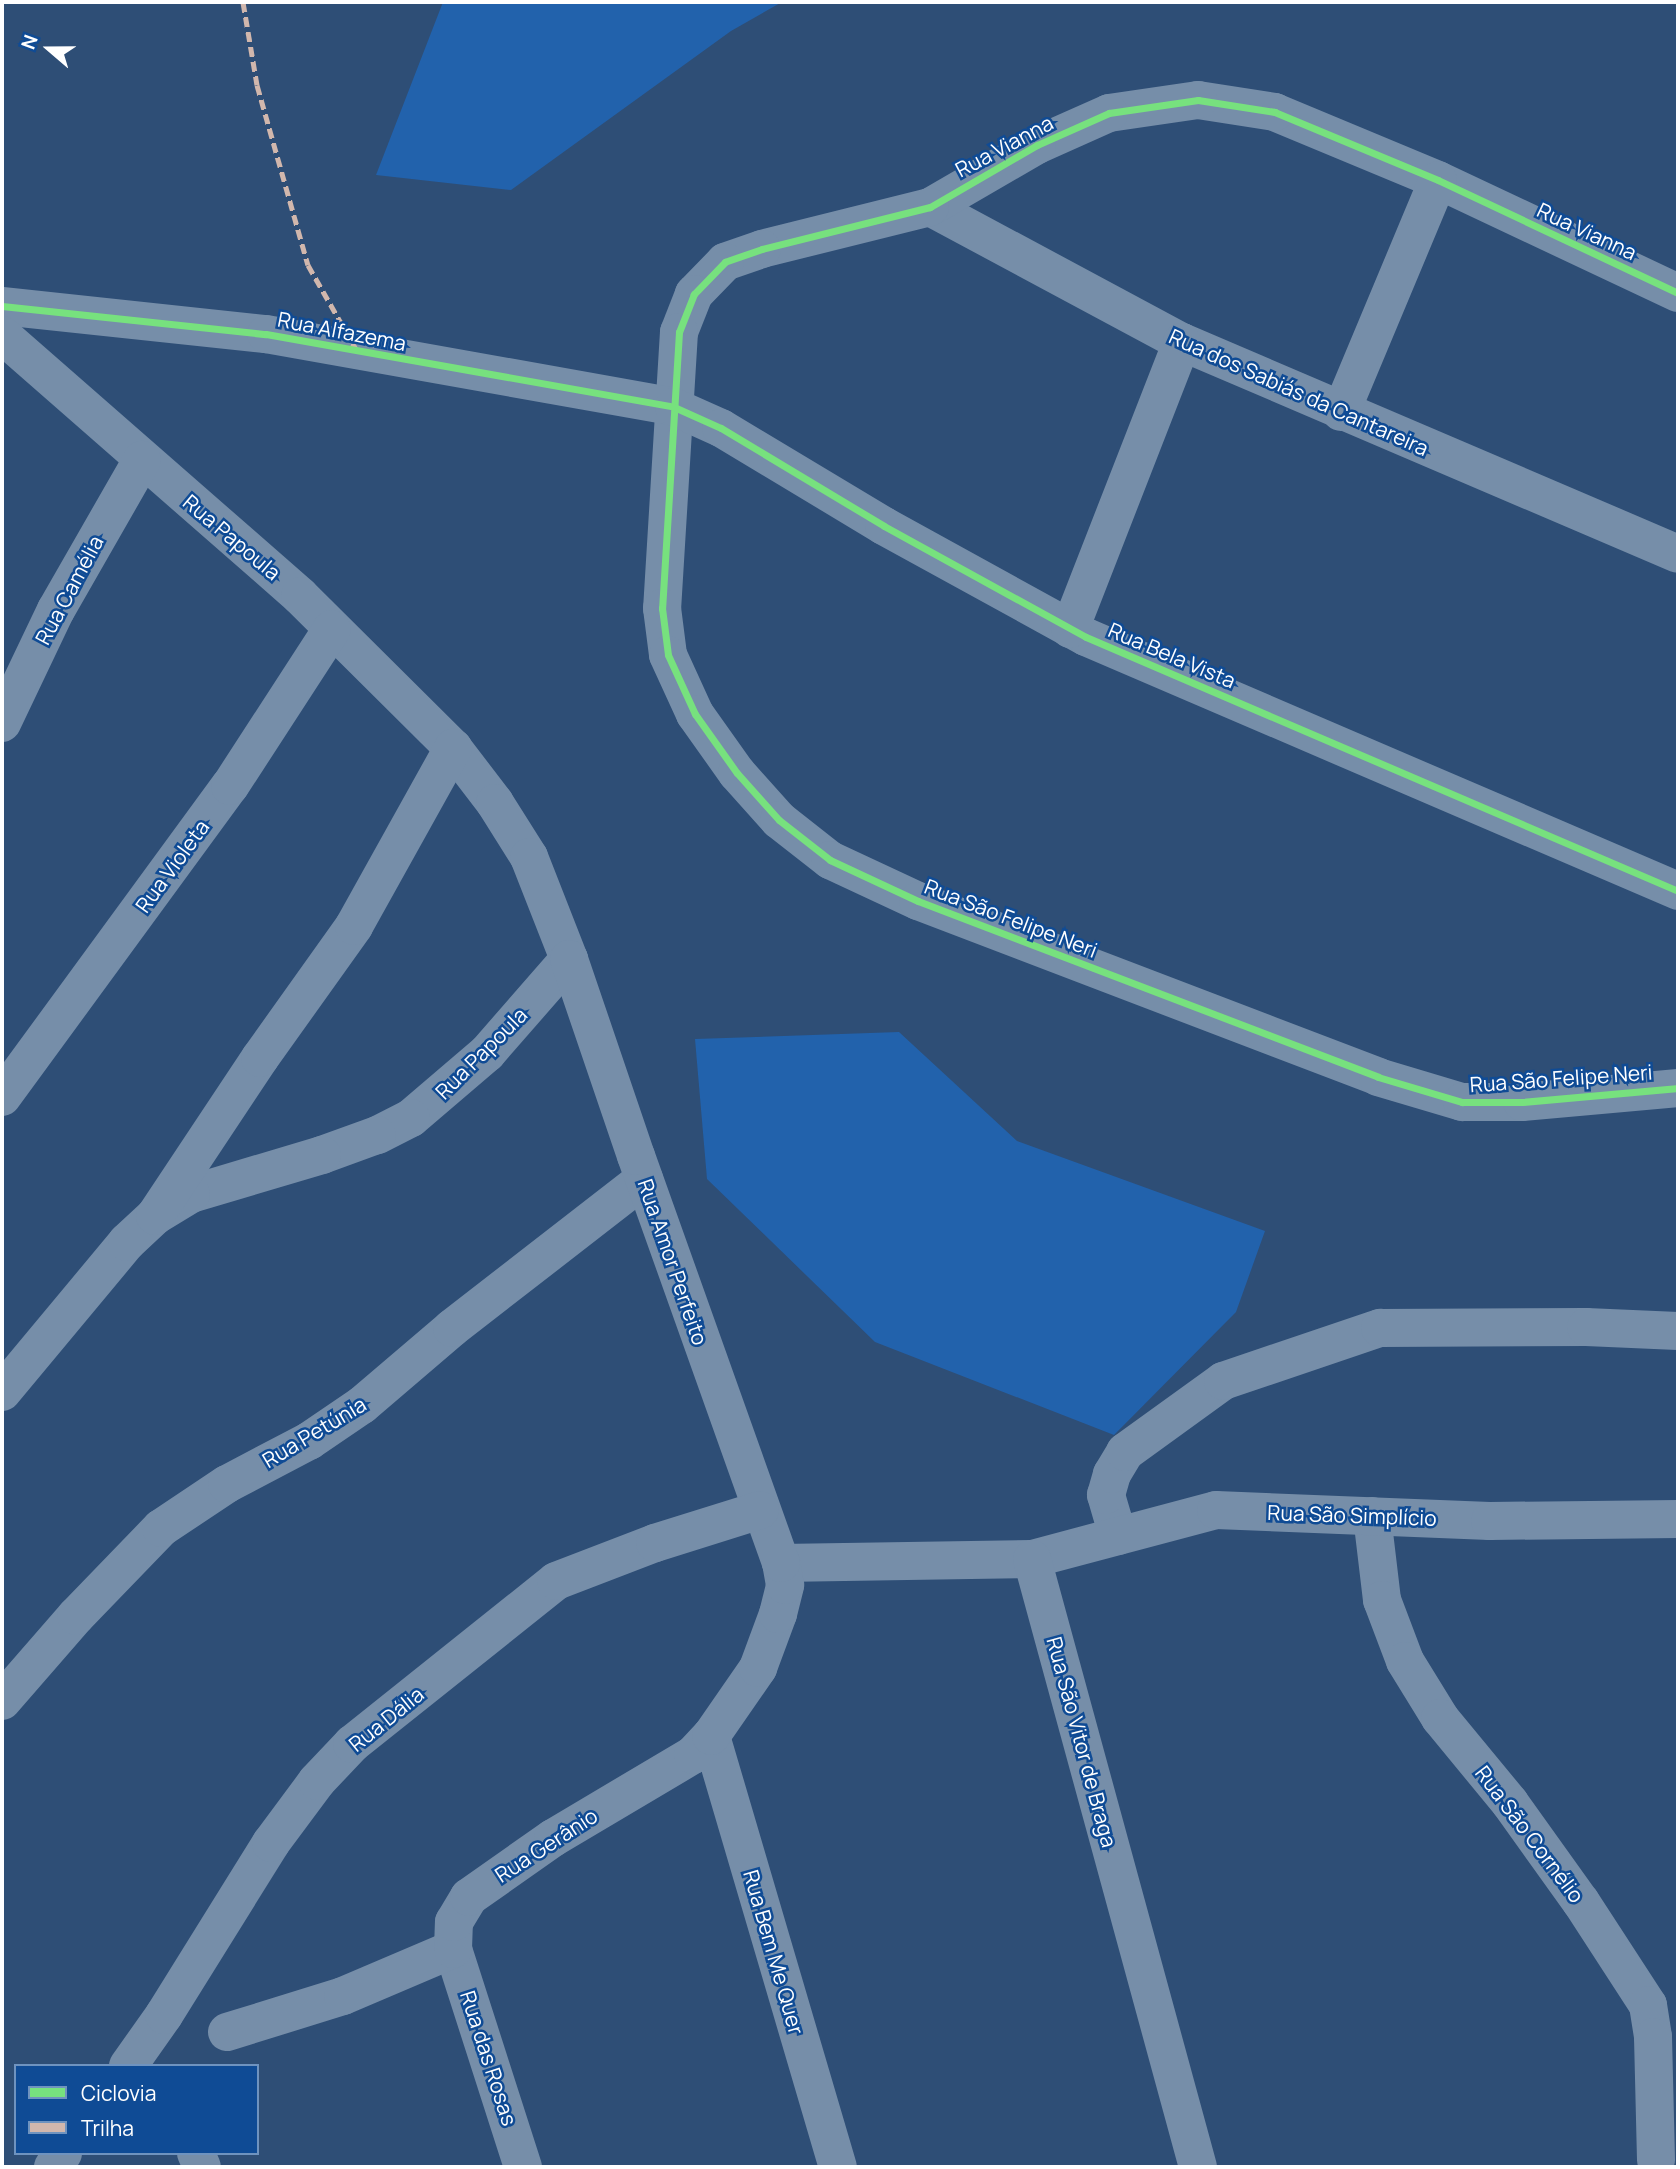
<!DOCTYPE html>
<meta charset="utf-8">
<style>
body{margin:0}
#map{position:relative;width:1680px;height:2169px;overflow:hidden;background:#2e4e76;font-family:Manrope,sans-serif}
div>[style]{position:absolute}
.green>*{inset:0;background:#2262ac}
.street>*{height:38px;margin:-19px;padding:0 19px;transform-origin:19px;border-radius:19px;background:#768ea9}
.quiet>*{height:5px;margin-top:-2.5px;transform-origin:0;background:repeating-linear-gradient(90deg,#d1b7ad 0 10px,transparent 0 15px)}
.cycleway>*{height:7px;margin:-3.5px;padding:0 3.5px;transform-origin:3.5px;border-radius:3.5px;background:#77e17e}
span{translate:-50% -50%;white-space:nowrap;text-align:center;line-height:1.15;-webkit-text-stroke:5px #0f4b95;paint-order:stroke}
.street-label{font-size:21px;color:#fff}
.frame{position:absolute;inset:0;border:4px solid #fff;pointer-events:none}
.legend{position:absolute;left:14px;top:2064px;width:245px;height:91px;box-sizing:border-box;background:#0f4b95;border:2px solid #6f93bf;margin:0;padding:9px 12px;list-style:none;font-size:21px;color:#fff}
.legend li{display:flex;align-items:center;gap:14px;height:35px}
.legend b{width:35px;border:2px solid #6f93bf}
.north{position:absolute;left:14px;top:14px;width:70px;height:70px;-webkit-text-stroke:5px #0f4b95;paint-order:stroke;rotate:290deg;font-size:19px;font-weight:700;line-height:28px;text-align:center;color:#fff}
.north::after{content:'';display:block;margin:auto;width:24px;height:32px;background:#fff;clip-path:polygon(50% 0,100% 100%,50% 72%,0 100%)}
</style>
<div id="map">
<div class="green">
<i style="clip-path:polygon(443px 2px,782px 2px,731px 31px,511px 190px,376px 175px)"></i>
<i style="clip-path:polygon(899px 1032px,1017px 1141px,1265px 1231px,1236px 1312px,1114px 1435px,875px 1342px,707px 1179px,695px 1039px)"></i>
</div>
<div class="street">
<i style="left:930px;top:207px;width:286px;rotate:28.2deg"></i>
<i style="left:1182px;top:342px;width:539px;rotate:23.14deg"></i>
<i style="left:1678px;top:293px;width:265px;rotate:-154.8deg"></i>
<i style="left:1438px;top:180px;width:177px;rotate:-157.4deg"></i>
<i style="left:1275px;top:112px;width:78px;rotate:-171.1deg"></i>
<i style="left:1198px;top:100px;width:90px;rotate:171.7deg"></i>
<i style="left:1109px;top:113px;width:79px;rotate:156deg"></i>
<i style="left:1037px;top:145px;width:124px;rotate:149.9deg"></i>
<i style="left:930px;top:207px;width:173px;rotate:166deg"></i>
<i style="left:762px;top:249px;width:39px;rotate:161deg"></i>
<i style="left:725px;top:262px;width:45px;rotate:134.1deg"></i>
<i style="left:694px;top:294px;width:41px;rotate:111.5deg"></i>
<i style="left:679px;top:332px;width:277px;rotate:93.5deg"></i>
<i style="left:662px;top:608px;width:47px;rotate:82.7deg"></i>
<i style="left:668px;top:655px;width:65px;rotate:65.4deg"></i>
<i style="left:695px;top:714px;width:72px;rotate:54.6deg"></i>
<i style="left:737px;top:773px;width:63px;rotate:48.2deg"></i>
<i style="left:779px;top:820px;width:65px;rotate:38.1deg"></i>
<i style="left:830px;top:860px;width:97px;rotate:25deg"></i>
<i style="left:918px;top:901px;width:493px;rotate:20.9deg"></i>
<i style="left:1378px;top:1077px;width:88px;rotate:16.6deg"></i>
<i style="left:1462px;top:1102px;width:60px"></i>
<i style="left:1522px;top:1102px;width:157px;rotate:-5.1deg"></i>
<i style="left:2px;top:306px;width:265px;rotate:6.1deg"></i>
<i style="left:266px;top:334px;width:414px;rotate:10.1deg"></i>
<i style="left:674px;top:407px;width:51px;rotate:24.1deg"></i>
<i style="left:721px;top:428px;width:190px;rotate:31deg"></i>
<i style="left:884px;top:526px;width:230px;rotate:28.8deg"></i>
<i style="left:1086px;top:637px;width:644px;rotate:23.22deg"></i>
<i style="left:2px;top:335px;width:396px;rotate:41.2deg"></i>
<i style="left:300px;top:596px;width:216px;rotate:44.8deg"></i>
<i style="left:453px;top:748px;width:69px;rotate:52.6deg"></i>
<i style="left:495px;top:803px;width:64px;rotate:57.8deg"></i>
<i style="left:529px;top:857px;width:110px;rotate:68.6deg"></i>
<i style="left:569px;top:959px;width:125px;rotate:131.1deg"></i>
<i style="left:487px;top:1053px;width:100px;rotate:139.5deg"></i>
<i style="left:411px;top:1118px;width:38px;rotate:153deg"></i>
<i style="left:377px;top:1135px;width:59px;rotate:160deg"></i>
<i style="left:322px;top:1155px;width:137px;rotate:163.4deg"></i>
<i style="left:191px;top:1194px;width:42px;rotate:148.6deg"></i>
<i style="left:1341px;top:412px;width:251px;rotate:-67.3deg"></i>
<i style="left:1070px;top:629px;width:308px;rotate:-68.7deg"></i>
<i style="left:2px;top:723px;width:125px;rotate:-64.5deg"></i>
<i style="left:56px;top:610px;width:173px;rotate:-60.2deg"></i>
<i style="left:2px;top:1097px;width:386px;rotate:-53.8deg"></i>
<i style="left:230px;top:786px;width:187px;rotate:-57deg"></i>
<i style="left:2px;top:1392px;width:195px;rotate:-50.2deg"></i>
<i style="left:127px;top:1242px;width:38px;rotate:-43deg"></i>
<i style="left:155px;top:1216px;width:190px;rotate:-56.4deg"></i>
<i style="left:260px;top:1058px;width:162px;rotate:-54.5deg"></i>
<i style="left:354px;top:926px;width:204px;rotate:-60.9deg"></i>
<i style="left:1372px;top:1516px;width:85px;rotate:83.2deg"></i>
<i style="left:1382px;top:1600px;width:65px;rotate:69.3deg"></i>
<i style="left:1405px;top:1661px;width:67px;rotate:58.4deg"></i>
<i style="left:1440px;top:1718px;width:110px;rotate:50.5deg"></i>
<i style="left:1510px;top:1803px;width:122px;rotate:54.4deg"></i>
<i style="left:1581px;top:1902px;width:123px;rotate:57deg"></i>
<i style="left:1648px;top:2005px;width:32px;rotate:81deg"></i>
<i style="left:1653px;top:2037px;width:123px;rotate:88.6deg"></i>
<i style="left:1118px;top:1536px;width:43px;rotate:-106.3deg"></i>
<i style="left:1106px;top:1495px;width:22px;rotate:-74deg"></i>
<i style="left:1112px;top:1474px;width:26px;rotate:-59deg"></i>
<i style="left:1125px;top:1452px;width:121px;rotate:-35.9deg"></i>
<i style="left:1223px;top:1381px;width:166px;rotate:-18.7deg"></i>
<i style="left:1380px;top:1328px;width:206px;rotate:-0.3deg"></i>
<i style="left:1586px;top:1327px;width:92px;rotate:2.5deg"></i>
<i style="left:1032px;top:1559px;width:190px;rotate:-14.9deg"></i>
<i style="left:1216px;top:1510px;width:274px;rotate:2.3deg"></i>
<i style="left:1490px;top:1521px;width:188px;rotate:-0.6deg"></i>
<i style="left:781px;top:1563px;width:251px;rotate:-0.9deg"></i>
<i style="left:1032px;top:1559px;width:630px;rotate:74.73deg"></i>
<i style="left:2px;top:1701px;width:113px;rotate:-49deg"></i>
<i style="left:76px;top:1616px;width:122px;rotate:-46deg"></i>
<i style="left:161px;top:1528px;width:79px;rotate:-33.7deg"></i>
<i style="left:227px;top:1484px;width:93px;rotate:-27.7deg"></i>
<i style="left:309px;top:1441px;width:64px;rotate:-34.2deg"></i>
<i style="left:362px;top:1405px;width:118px;rotate:-40.5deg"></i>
<i style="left:452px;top:1328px;width:243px;rotate:-37.8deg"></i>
<i style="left:711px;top:1736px;width:449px;rotate:73.6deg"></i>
<i style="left:453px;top:1949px;width:229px;rotate:72.2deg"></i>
<i style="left:227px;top:2032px;width:121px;rotate:-17.2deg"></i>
<i style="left:343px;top:1996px;width:120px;rotate:-23.1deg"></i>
<i style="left:453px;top:1949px;width:27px;rotate:-88deg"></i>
<i style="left:454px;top:1922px;width:29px;rotate:-59deg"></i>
<i style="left:469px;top:1897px;width:103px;rotate:-35.1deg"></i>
<i style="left:553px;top:1838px;width:163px;rotate:-30.7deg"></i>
<i style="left:693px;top:1755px;width:26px;rotate:-47deg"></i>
<i style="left:711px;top:1736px;width:83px;rotate:-55.3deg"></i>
<i style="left:758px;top:1668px;width:58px;rotate:-69.7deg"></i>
<i style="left:778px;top:1614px;width:30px;rotate:-76deg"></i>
<i style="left:785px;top:1585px;width:22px;rotate:-100deg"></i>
<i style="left:781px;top:1563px;width:432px;rotate:-109.6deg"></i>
<i style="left:636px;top:1156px;width:208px;rotate:-108.8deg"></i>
<i style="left:128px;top:2066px;width:62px;rotate:-54.8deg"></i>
<i style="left:164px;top:2015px;width:203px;rotate:-58.1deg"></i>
<i style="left:271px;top:1843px;width:77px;rotate:-53.4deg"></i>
<i style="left:317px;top:1781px;width:51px;rotate:-46.6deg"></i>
<i style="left:352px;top:1744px;width:261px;rotate:-38.6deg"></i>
<i style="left:556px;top:1581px;width:106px;rotate:-21deg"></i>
<i style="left:655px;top:1543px;width:110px;rotate:-17.4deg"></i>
<i style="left:196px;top:2153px;width:15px;rotate:67deg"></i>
<i style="left:53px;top:2167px;width:17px;rotate:-54deg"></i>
</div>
<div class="quiet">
<i style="left:243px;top:2px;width:84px;rotate:80.4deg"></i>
<i style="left:257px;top:85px;width:187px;rotate:74.2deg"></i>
<i style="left:308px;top:265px;width:99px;rotate:60.3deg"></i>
</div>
<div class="cycleway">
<i style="left:1678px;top:293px;width:265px;rotate:-154.8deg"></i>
<i style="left:1438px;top:180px;width:177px;rotate:-157.4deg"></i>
<i style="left:1275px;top:112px;width:78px;rotate:-171.1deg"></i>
<i style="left:1198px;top:100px;width:90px;rotate:171.7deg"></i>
<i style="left:1109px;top:113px;width:79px;rotate:156deg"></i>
<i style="left:1037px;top:145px;width:124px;rotate:149.9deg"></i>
<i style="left:930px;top:207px;width:173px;rotate:166deg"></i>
<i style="left:762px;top:249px;width:39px;rotate:161deg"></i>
<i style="left:725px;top:262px;width:45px;rotate:134.1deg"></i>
<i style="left:694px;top:294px;width:41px;rotate:111.5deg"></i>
<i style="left:679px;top:332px;width:277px;rotate:93.5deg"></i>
<i style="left:662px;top:608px;width:47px;rotate:82.7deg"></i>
<i style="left:668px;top:655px;width:65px;rotate:65.4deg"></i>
<i style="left:695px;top:714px;width:72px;rotate:54.6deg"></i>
<i style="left:737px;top:773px;width:63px;rotate:48.2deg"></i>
<i style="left:779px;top:820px;width:65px;rotate:38.1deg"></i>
<i style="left:830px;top:860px;width:97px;rotate:25deg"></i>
<i style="left:918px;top:901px;width:493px;rotate:20.9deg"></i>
<i style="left:1378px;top:1077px;width:88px;rotate:16.6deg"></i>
<i style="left:1462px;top:1102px;width:60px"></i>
<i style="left:1522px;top:1102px;width:157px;rotate:-5.1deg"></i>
<i style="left:2px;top:306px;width:265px;rotate:6.1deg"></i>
<i style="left:266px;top:334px;width:414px;rotate:10.1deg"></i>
<i style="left:674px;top:407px;width:51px;rotate:24.1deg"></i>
<i style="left:721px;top:428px;width:190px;rotate:31deg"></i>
<i style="left:884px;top:526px;width:230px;rotate:28.8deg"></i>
<i style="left:1086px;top:637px;width:644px;rotate:23.22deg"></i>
</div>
<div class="street-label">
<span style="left:1004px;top:146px;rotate:-28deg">Rua Vianna</span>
<span style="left:1587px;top:231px;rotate:25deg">Rua Vianna</span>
<span style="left:342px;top:331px;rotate:11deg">Rua Alfazema</span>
<span style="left:1299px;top:392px;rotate:24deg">Rua dos Sabiás da Cantareira</span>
<span style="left:232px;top:537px;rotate:40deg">Rua Papoula</span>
<span style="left:69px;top:590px;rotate:-62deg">Rua Camélia</span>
<span style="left:1172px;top:655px;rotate:23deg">Rua Bela Vista</span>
<span style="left:172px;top:866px;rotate:-54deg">Rua Violeta</span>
<span style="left:1011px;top:918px;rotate:21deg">Rua São Felipe Neri</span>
<span style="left:481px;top:1053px;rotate:-45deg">Rua Papoula</span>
<span style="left:1561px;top:1078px;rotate:-4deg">Rua São Felipe Neri</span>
<span style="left:673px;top:1262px;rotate:71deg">Rua Amor Perfeito</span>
<span style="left:314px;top:1432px;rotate:-31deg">Rua Petúnia</span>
<span style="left:1352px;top:1515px;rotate:2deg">Rua São Simplício</span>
<span style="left:386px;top:1719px;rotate:-39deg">Rua Dália</span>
<span style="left:1082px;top:1742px;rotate:75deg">Rua São Vitor de Braga</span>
<span style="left:1530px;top:1834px;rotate:53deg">Rua São Cornélio</span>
<span style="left:546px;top:1845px;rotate:-33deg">Rua Gerânio</span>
<span style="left:774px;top:1952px;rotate:74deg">Rua Bem Me Quer</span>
<span style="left:489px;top:2058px;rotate:72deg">Rua das Rosas</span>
</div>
<div class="frame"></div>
<ul class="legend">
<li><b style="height:9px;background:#77e17e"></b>Ciclovia</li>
<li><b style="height:9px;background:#d1b7ad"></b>Trilha</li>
</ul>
<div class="north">N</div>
</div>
